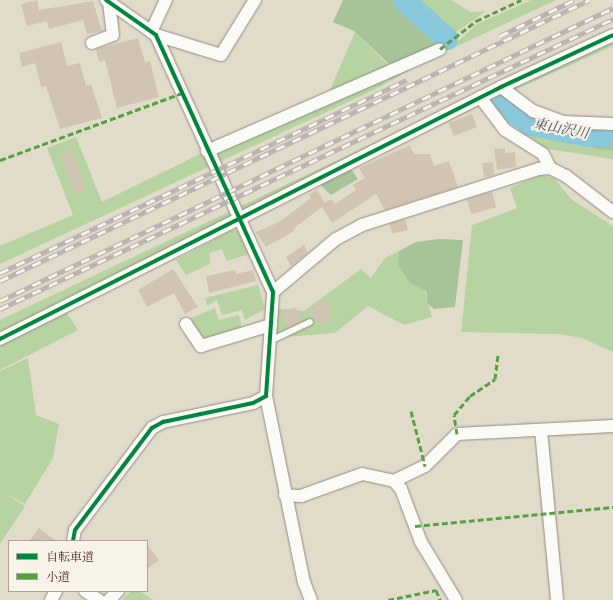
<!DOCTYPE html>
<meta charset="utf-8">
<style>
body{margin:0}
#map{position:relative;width:613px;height:600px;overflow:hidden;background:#e1dcca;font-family:"Gentium Book Plus","Noto Serif JP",serif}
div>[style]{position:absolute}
.green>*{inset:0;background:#b6d3a1}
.forest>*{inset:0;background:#a6c497}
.river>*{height:23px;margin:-11.5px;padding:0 11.5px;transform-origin:11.5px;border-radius:11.5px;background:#8ac9db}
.building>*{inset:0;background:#d2c4b3;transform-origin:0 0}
.roads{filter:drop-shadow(0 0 1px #958b84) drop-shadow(0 0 1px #958b84)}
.service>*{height:6px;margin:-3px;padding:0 3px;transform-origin:3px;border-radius:3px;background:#fafaf7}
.minor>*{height:12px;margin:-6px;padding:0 6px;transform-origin:6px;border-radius:6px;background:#fafaf7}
.rail>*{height:4.5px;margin-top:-2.25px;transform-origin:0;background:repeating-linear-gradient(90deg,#f7f3e8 0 9px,#b8b2b1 0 18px);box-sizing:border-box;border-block:1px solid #b8b2b1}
.quiet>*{height:3px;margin-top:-1.5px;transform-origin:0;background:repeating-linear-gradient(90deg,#56a243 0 6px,transparent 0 9px)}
.cycleway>*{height:4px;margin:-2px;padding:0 2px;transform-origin:2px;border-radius:2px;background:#00873e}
span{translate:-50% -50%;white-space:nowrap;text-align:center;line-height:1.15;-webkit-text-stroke:4px #f7f3e8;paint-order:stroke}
.water-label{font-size:14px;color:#525062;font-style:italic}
.legend{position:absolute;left:8px;top:540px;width:140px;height:52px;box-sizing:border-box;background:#f7f3e8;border:1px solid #b29e9c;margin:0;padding:5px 7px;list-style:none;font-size:12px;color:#4a1f2b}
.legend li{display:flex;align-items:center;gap:8px;height:20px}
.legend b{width:20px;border:1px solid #b29e9c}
</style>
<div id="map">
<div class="green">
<i style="clip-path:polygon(396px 0,451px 0,470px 12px,486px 11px,438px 45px,403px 3px)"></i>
<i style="clip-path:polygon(531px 0,556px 0,449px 50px,477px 24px)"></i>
<i style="clip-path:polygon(613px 30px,613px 46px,506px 94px,563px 122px,613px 124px,613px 159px,548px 149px,523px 133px,491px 101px,0 336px,0 320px)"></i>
<i style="clip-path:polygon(355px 32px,390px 67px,329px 95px,330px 90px)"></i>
<i style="clip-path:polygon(424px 62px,376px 89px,0 264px,0 246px,73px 215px,47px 148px,76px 137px,102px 202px,204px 152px)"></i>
<i style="clip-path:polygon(541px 175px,554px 178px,571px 199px,613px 226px,613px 352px,582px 338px,560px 334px,461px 332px,472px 225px,517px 208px,510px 188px)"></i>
<i style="clip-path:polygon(232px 230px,242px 232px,249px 254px,227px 261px,222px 249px,210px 253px,210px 264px,186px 275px,176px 260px)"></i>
<i style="clip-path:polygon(399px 251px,398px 265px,409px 282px,424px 289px,432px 317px,404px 325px,368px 306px,335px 333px,270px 338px,272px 308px,304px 311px,361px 269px,371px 278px,385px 258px)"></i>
<i style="clip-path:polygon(258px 285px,265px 309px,245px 320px,242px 310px,222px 315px,217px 300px,207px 306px,205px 298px)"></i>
<i style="clip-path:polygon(215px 308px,219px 320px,239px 315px,242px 328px,202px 343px,189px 319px)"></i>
<i style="clip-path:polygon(67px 313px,78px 330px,0 370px,0 345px)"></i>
<i style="clip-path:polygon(28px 358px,36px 415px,59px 424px,53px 458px,25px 504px,2px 492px,25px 506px,0 544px,0 371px)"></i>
<i style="clip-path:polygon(131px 591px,140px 591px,153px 600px,122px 600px)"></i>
</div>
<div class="forest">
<i style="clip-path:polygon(343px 0,394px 0,425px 29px,437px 48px,389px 64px,354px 31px,333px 22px)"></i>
<i style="clip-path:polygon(492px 101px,502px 101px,533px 119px,613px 128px,613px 150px,596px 149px,579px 140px,531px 129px)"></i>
<i style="clip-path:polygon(349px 166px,358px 179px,331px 195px,317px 182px)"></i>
<i style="clip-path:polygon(439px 239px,463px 240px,455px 307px,434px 309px,428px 304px,426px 291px,409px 282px,398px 265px,399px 251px,416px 242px)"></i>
</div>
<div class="river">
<i style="left:404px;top:0;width:57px;rotate:42.1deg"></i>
<i style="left:493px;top:98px;width:46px;rotate:34.4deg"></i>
<i style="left:531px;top:124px;width:58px;rotate:10.9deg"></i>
<i style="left:588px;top:135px;width:25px;rotate:-2deg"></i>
</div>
<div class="building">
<i style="clip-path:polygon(37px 0,39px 10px,93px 1px,102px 31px,87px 34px,83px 20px,49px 29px,47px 21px,27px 26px,21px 4px)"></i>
<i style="clip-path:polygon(138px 38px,145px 62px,150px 61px,159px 97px,117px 108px,105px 60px,99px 62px,96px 49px)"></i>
<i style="clip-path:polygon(61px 42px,67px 66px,80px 63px,86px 86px,91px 84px,102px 118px,60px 129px,46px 86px,41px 87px,35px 63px,22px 67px,19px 53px)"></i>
<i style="left:472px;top:114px;width:14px;height:25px;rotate:69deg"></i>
<i style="clip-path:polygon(410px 145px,414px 154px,430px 154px,434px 166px,449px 161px,458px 187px,385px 210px,376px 194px,332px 223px,322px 207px,293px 229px,294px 231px,266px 247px,256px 232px,279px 222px,311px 198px,308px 195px,317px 190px,325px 203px,331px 199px,335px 204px,356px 190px,353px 185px,365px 178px,359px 168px)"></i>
<i style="clip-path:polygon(505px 148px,505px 153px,515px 152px,516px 167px,497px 170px,494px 149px)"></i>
<i style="left:72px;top:151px;width:40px;height:12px;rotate:70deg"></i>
<i style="clip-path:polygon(493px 162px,494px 175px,484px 177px,482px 163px)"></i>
<i style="left:492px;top:192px;width:16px;height:26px;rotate:75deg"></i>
<i style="left:405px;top:219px;width:11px;height:16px;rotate:75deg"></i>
<i style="clip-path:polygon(304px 245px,308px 253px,291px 266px,286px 257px)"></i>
<i style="clip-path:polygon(173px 269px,198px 307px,185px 314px,174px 293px,147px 307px,138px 290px)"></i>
<i style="clip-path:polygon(235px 270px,236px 274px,253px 270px,256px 281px,209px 293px,206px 276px)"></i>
<i style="clip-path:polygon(324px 299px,331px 308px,328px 310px,331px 318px,322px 326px,310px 312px)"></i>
<i style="left:295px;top:307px;width:16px;height:15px;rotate:63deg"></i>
<i style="clip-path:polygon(39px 528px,56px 541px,29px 541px)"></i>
<i style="clip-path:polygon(147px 545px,159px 560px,147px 569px)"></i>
</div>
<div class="roads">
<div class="service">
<i style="left:270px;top:341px;width:44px;rotate:-25.4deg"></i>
</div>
<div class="minor">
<i style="left:151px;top:32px;width:35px;rotate:-65deg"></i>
<i style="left:156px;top:35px;width:68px;rotate:17.1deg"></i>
<i style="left:221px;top:55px;width:65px;rotate:-58.3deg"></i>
<i style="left:92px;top:43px;width:22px;rotate:-21deg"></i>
<i style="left:113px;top:35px;width:32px;rotate:-97deg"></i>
<i style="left:501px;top:87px;width:40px;rotate:37deg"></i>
<i style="left:533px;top:111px;width:32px;rotate:20deg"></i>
<i style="left:563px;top:122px;width:50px;rotate:2.3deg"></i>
<i style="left:480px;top:97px;width:41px;rotate:52.9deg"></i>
<i style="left:505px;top:130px;width:45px;rotate:32.3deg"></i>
<i style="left:543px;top:154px;width:16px;rotate:63deg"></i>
<i style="left:207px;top:151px;width:254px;rotate:-23.6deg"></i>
<i style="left:273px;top:292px;width:82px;rotate:-40.1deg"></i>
<i style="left:336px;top:239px;width:30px;rotate:-28deg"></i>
<i style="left:362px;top:225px;width:186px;rotate:-17.6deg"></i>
<i style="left:539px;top:169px;width:11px;rotate:-5deg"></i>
<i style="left:550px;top:168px;width:18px;rotate:27deg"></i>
<i style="left:566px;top:176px;width:59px;rotate:37.5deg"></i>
<i style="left:186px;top:324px;width:27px;rotate:56deg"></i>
<i style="left:201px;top:346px;width:73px;rotate:-16.7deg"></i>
<i style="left:0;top:339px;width:561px;rotate:-26.7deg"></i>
<i style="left:501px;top:87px;width:123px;rotate:-24.9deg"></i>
<i style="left:266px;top:396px;width:190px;rotate:78.5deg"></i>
<i style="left:304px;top:582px;width:19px;rotate:69deg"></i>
<i style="left:541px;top:430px;width:171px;rotate:84.6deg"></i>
<i style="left:394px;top:481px;width:34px;rotate:-26deg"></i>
<i style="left:425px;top:466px;width:45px;rotate:-45deg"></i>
<i style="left:457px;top:434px;width:156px;rotate:-2.9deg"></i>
<i style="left:285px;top:495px;width:16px;rotate:4deg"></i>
<i style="left:301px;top:496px;width:65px;rotate:-19.8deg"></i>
<i style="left:362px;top:474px;width:33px;rotate:12deg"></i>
<i style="left:394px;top:481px;width:11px;rotate:49deg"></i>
<i style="left:401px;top:489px;width:57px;rotate:69.3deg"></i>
<i style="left:421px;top:542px;width:68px;rotate:58.9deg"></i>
<i style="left:73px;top:541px;width:11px;rotate:-80deg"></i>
<i style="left:75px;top:530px;width:128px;rotate:-53deg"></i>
<i style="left:152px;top:428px;width:13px;rotate:-29deg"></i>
<i style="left:163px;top:422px;width:92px;rotate:-11.9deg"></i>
<i style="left:253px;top:403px;width:15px;rotate:-28deg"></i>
<i style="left:266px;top:396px;width:104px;rotate:-86.1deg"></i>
<i style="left:273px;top:292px;width:282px;rotate:-114.5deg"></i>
<i style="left:156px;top:35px;width:61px;rotate:-145deg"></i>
<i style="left:85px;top:591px;width:17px;rotate:33deg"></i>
<i style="left:51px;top:600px;width:10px;rotate:-61deg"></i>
<i style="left:109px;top:600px;width:13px;rotate:-45deg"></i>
</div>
</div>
<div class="rail">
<i style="left:500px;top:36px;width:82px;rotate:-25.9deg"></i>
<i style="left:0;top:273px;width:450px;rotate:-25.4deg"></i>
<i style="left:0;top:281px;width:653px;rotate:-25.5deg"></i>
<i style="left:0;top:301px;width:679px;rotate:-25.55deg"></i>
<i style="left:0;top:309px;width:678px;rotate:-25.32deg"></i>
</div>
<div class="quiet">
<i style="left:440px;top:49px;width:46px;rotate:-37.9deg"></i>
<i style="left:476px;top:21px;width:50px;rotate:-25deg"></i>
<i style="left:0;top:160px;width:194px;rotate:-20.2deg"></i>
<i style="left:411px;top:411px;width:57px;rotate:75.7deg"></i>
<i style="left:457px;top:434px;width:19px;rotate:-99deg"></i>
<i style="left:454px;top:415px;width:25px;rotate:-50deg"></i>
<i style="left:470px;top:396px;width:30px;rotate:-34deg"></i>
<i style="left:495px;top:379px;width:26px;rotate:-83deg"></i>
<i style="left:415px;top:526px;width:199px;rotate:-5.5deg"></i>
<i style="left:388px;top:600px;width:49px;rotate:-11.8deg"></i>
<i style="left:436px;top:590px;width:11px;rotate:68deg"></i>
</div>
<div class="cycleway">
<i style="left:0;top:339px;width:561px;rotate:-26.7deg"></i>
<i style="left:501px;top:87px;width:123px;rotate:-24.9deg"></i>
<i style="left:73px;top:541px;width:11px;rotate:-80deg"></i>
<i style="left:75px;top:530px;width:128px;rotate:-53deg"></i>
<i style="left:152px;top:428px;width:13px;rotate:-29deg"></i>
<i style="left:163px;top:422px;width:92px;rotate:-11.9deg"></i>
<i style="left:253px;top:403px;width:15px;rotate:-28deg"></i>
<i style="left:266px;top:396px;width:104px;rotate:-86.1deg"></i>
<i style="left:273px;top:292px;width:282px;rotate:-114.5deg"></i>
<i style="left:156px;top:35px;width:61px;rotate:-145deg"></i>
</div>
<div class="water-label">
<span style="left:561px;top:128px;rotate:11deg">東山沢川</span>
</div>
<ul class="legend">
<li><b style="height:5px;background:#00873e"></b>自転車道</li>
<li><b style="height:5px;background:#56a243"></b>小道</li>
</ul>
</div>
